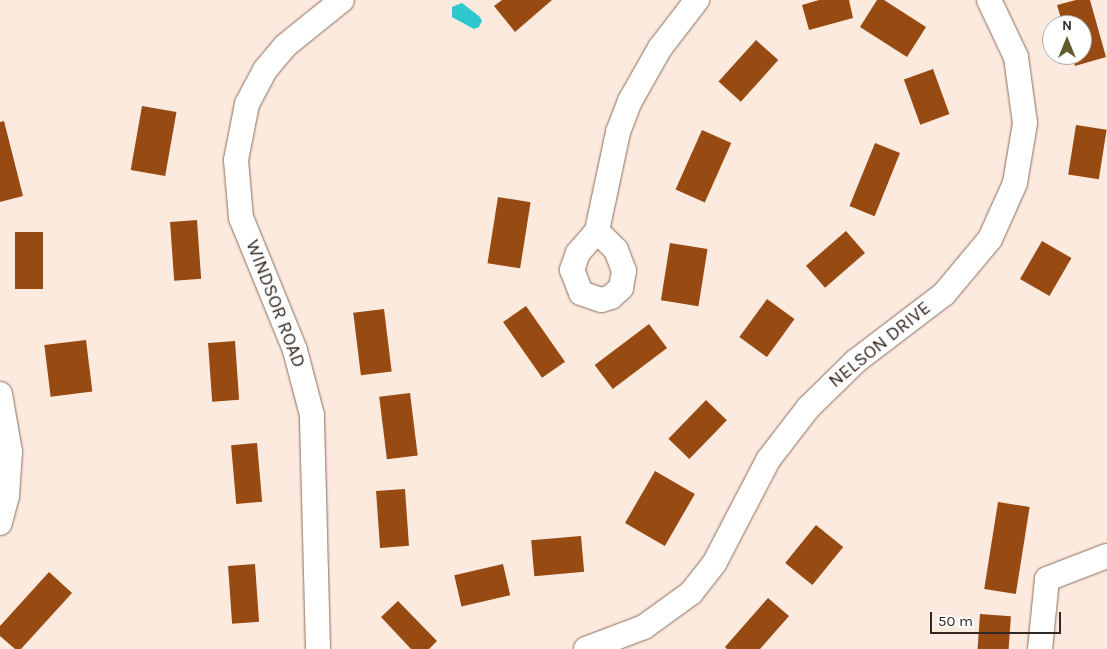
<!DOCTYPE html>
<style>
body{margin:0}
#map{position:relative;width:1107px;height:649px;overflow:hidden;background:#fdeade;font-family:Karla,sans-serif}
div>[style]{position:absolute}
.water>*{inset:0;background:#2cc8ce}
.building>*{inset:0;background:#984a13;transform-origin:0 0}
.roads{filter:drop-shadow(0 0 1px #896e5c) drop-shadow(0 0 1px #896e5c)}
.minor>*{height:24px;margin:-12px;padding:0 12px;transform-origin:12px;border-radius:12px;background:#fff}
span{translate:-50% -50%;white-space:nowrap;text-align:center;line-height:1.15;-webkit-text-stroke:5px #fff;paint-order:stroke}
.street-label{font-size:19px;color:#332821}
.north{position:absolute;left:1042px;top:15px;width:50px;height:50px;box-sizing:border-box;background:#fff;border:1px solid #ada9a6;border-radius:50%;rotate:0deg;font-size:14px;font-weight:700;line-height:20px;text-align:center;color:#332821}
.north::after{content:'';display:block;margin:auto;width:18px;height:22px;background:#605b28;clip-path:polygon(50% 0,100% 100%,50% 72%,0 100%)}
.scale{position:absolute;left:930px;top:612px;width:131px;height:22px;box-sizing:border-box;border:2px solid #332821;border-top:0;padding-left:6px;font-size:15px;line-height:18px;white-space:nowrap;color:#332821;-webkit-text-stroke:4px #fff;paint-order:stroke}
</style>
<div id="map">
<div class="water">
<i style="clip-path:polygon(462px 3px,480px 17px,482px 21px,479px 27px,474px 29px,452px 17px,452px 7px)"></i>
</div>
<div class="building">
<i style="clip-path:polygon(502px 0,552px 0,515px 32px,494px 6px)"></i>
<i style="clip-path:polygon(819px 0,849px 0,853px 18px,809px 30px,802px 5px)"></i>
<i style="clip-path:polygon(877px 0,884px 0,926px 27px,907px 57px,860px 27px)"></i>
<i style="clip-path:polygon(1076px 0,1090px 0,1106px 57px,1075px 66px,1072px 55px,1082px 55px,1082px 25px,1063px 25px,1057px 5px)"></i>
<i style="left:756px;top:40px;width:30px;height:56px;rotate:42deg"></i>
<i style="left:933px;top:69px;width:48px;height:31px;rotate:70deg"></i>
<i style="left:142px;top:106px;width:35px;height:65px;rotate:10deg"></i>
<i style="clip-path:polygon(4px 121px,23px 196px,0 202px,0 122px)"></i>
<i style="left:1076px;top:125px;width:31px;height:50px;rotate:9deg"></i>
<i style="left:702px;top:130px;width:32px;height:65px;rotate:24deg"></i>
<i style="left:875px;top:143px;width:27px;height:68px;rotate:22deg"></i>
<i style="left:498px;top:197px;width:33px;height:67px;rotate:9deg"></i>
<i style="left:197px;top:220px;width:59px;height:27px;rotate:86deg"></i>
<i style="left:846px;top:231px;width:29px;height:53px;rotate:49deg"></i>
<i style="left:15px;top:232px;width:28px;height:57px"></i>
<i style="left:1042px;top:241px;width:34px;height:44px;rotate:30deg"></i>
<i style="left:670px;top:243px;width:38px;height:58px;rotate:9deg"></i>
<i style="left:767px;top:299px;width:34px;height:47px;rotate:36deg"></i>
<i style="left:526px;top:306px;width:68px;height:28px;rotate:55deg"></i>
<i style="left:384px;top:309px;width:63px;height:31px;rotate:83deg"></i>
<i style="left:649px;top:324px;width:30px;height:68px;rotate:53deg"></i>
<i style="left:86px;top:340px;width:52px;height:42px;rotate:83deg"></i>
<i style="left:235px;top:341px;width:59px;height:27px;rotate:86deg"></i>
<i style="left:410px;top:393px;width:63px;height:31px;rotate:83deg"></i>
<i style="left:706px;top:400px;width:29px;height:54px;rotate:44deg"></i>
<i style="left:257px;top:443px;width:59px;height:26px;rotate:85deg"></i>
<i style="left:655px;top:471px;width:46px;height:60px;rotate:30deg"></i>
<i style="left:405px;top:489px;width:57px;height:29px;rotate:86deg"></i>
<i style="left:998px;top:502px;width:32px;height:88px;rotate:9deg"></i>
<i style="left:816px;top:525px;width:35px;height:49px;rotate:39deg"></i>
<i style="left:581px;top:536px;width:36px;height:50px;rotate:85deg"></i>
<i style="left:255px;top:564px;width:58px;height:27px;rotate:86deg"></i>
<i style="left:503px;top:564px;width:32px;height:50px;rotate:77deg"></i>
<i style="clip-path:polygon(49px 572px,72px 593px,21px 649px,15px 649px,0 636px,0 626px)"></i>
<i style="clip-path:polygon(768px 598px,789px 616px,760px 649px,727px 649px,725px 647px)"></i>
<i style="clip-path:polygon(398px 601px,437px 641px,429px 649px,411px 649px,381px 617px)"></i>
<i style="left:980px;top:614px;width:31px;height:35px;rotate:4deg"></i>
</div>
<div class="roads">
<div class="minor">
<i style="left:597px;top:231px;width:101px;rotate:-78deg"></i>
<i style="left:618px;top:132px;width:33px;rotate:-69deg"></i>
<i style="left:630px;top:101px;width:61px;rotate:-60.5deg"></i>
<i style="left:660px;top:48px;width:61px;rotate:-52.4deg"></i>
<i style="left:597px;top:231px;width:27px;rotate:45deg"></i>
<i style="left:616px;top:250px;width:22px;rotate:69deg"></i>
<i style="left:624px;top:271px;width:17px;rotate:100deg"></i>
<i style="left:621px;top:288px;width:13px;rotate:138deg"></i>
<i style="left:611px;top:297px;width:10px;rotate:163deg"></i>
<i style="left:601px;top:300px;width:21px;rotate:-161deg"></i>
<i style="left:581px;top:293px;width:25px;rotate:-111deg"></i>
<i style="left:572px;top:270px;width:18px;rotate:-71deg"></i>
<i style="left:578px;top:253px;width:29px;rotate:-49deg"></i>
<i style="left:0;top:394px;width:59px;rotate:80.2deg"></i>
<i style="left:10px;top:452px;width:44px;rotate:93.9deg"></i>
<i style="left:7px;top:496px;width:28px;rotate:105deg"></i>
<i style="left:318px;top:649px;width:234px;rotate:-91.5deg"></i>
<i style="left:312px;top:415px;width:67px;rotate:-104.7deg"></i>
<i style="left:295px;top:350px;width:143px;rotate:-112.2deg"></i>
<i style="left:241px;top:218px;width:58px;rotate:-94.9deg"></i>
<i style="left:236px;top:160px;width:57px;rotate:-78.9deg"></i>
<i style="left:247px;top:104px;width:38px;rotate:-62deg"></i>
<i style="left:265px;top:70px;width:31px;rotate:-50deg"></i>
<i style="left:285px;top:46px;width:73px;rotate:-38.9deg"></i>
<i style="left:586px;top:649px;width:62px;rotate:-20.8deg"></i>
<i style="left:644px;top:627px;width:58px;rotate:-35.9deg"></i>
<i style="left:691px;top:593px;width:39px;rotate:-52deg"></i>
<i style="left:715px;top:562px;width:115px;rotate:-62.5deg"></i>
<i style="left:768px;top:460px;width:66px;rotate:-52.4deg"></i>
<i style="left:808px;top:408px;width:67px;rotate:-44.4deg"></i>
<i style="left:856px;top:361px;width:111px;rotate:-37.3deg"></i>
<i style="left:944px;top:294px;width:72px;rotate:-50.1deg"></i>
<i style="left:990px;top:239px;width:61px;rotate:-65.9deg"></i>
<i style="left:1015px;top:183px;width:61px;rotate:-80.5deg"></i>
<i style="left:1025px;top:123px;width:67px;rotate:-97.8deg"></i>
<i style="left:1016px;top:57px;width:63px;rotate:-115.3deg"></i>
<i style="left:1040px;top:649px;width:70px;rotate:-84.3deg"></i>
<i style="left:1047px;top:579px;width:64px;rotate:-21deg"></i>
</div>
</div>
<div class="street-label">
<span style="left:275px;top:304px;rotate:69deg">WINDSOR ROAD</span>
<span style="left:880px;top:345px;rotate:-39deg">NELSON DRIVE</span>
</div>
<div class="north">N</div>
<div class="scale">50 m</div>
</div>
